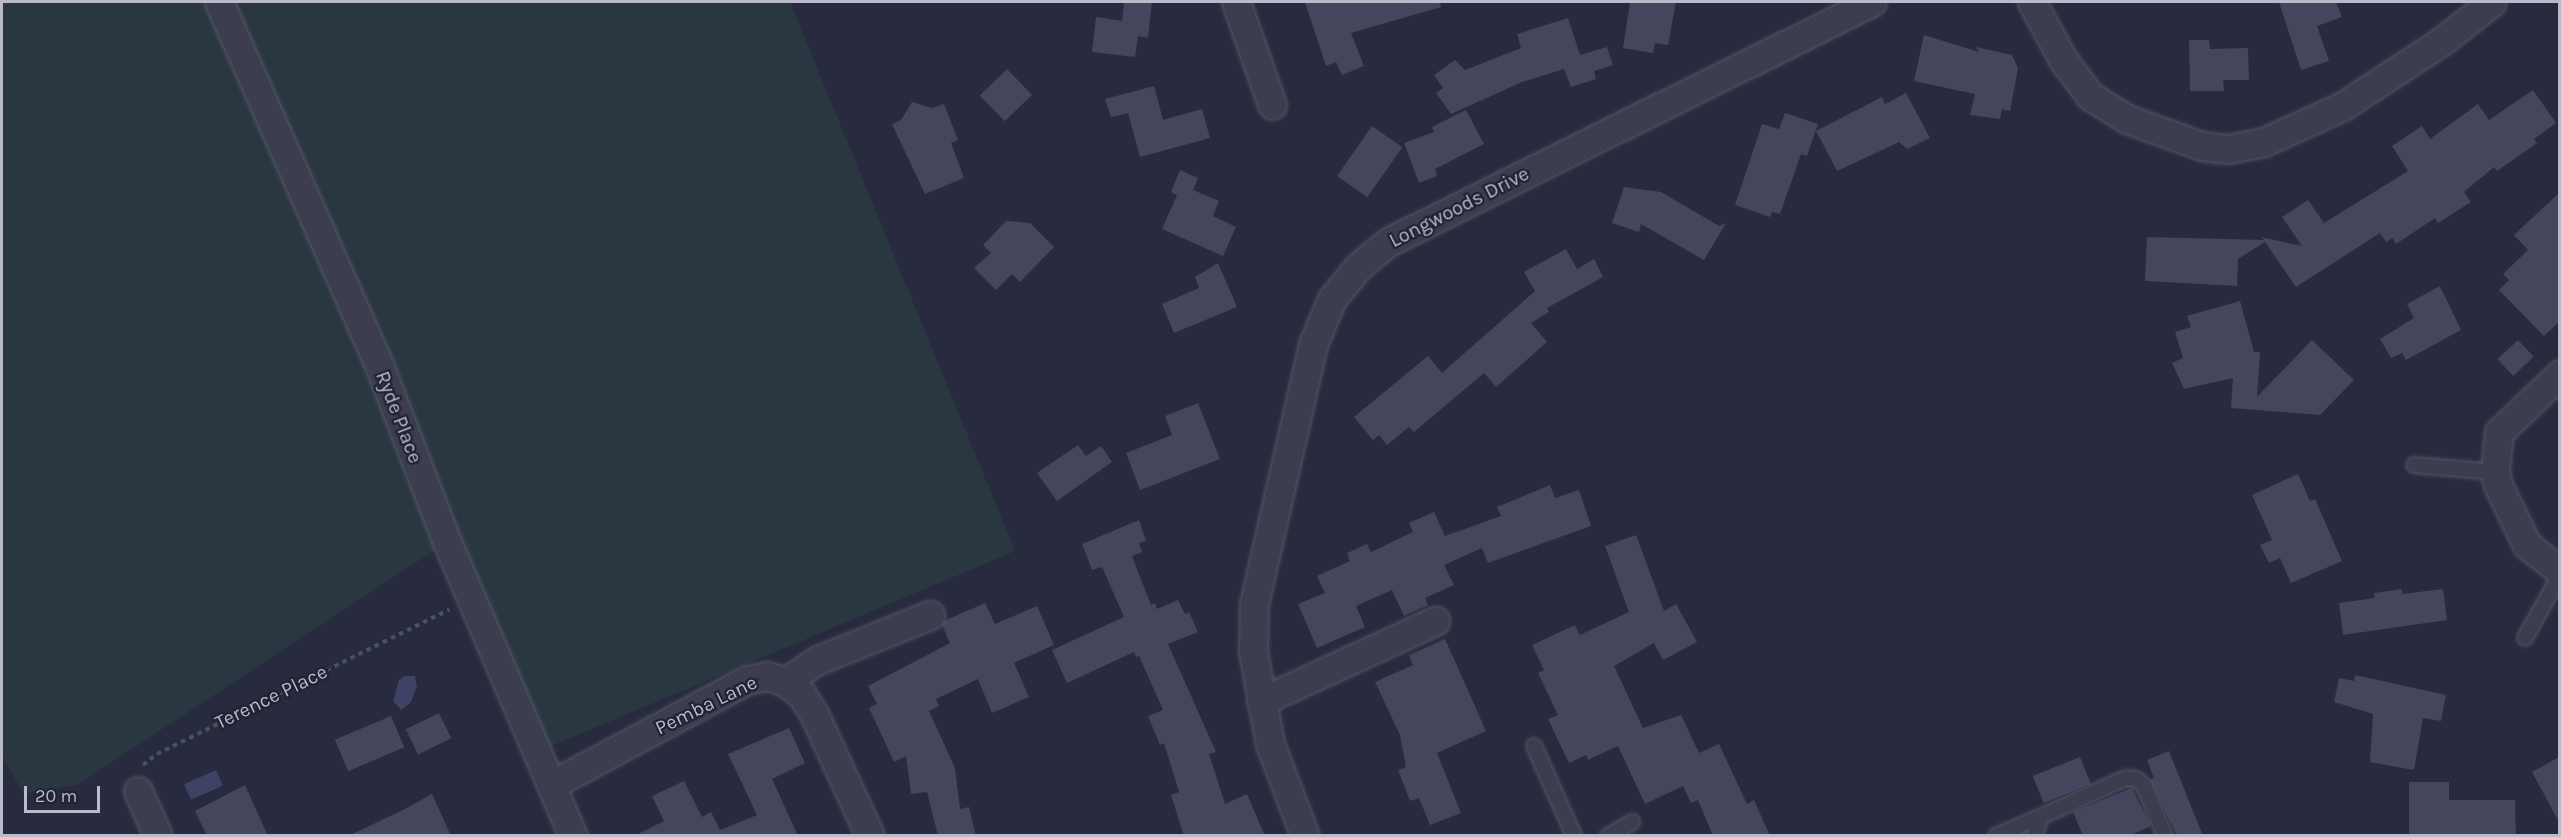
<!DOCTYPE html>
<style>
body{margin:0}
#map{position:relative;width:2561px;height:837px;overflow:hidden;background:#282b3f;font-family:Karla,sans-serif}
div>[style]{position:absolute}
.green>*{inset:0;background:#2a3740}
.water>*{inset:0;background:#3e4265;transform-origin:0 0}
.building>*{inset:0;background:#43465d;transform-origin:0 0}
.path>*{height:4px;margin-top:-2px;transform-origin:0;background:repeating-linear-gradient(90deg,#48545d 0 4.5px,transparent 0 9px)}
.roads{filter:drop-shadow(0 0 2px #545667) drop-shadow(0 0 2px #545667)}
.service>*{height:14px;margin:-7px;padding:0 7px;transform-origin:7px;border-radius:7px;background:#3c3e4f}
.minor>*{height:27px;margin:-13.5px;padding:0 13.5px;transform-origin:13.5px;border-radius:13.5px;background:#3c3e4f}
span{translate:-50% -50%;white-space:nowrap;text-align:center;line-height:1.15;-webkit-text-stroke:4.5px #212334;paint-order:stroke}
.street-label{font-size:20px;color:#b9baca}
.frame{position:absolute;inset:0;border:3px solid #b9baca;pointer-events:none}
.scale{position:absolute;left:24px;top:786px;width:76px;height:27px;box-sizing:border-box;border:3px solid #b9baca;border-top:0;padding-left:8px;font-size:18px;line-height:21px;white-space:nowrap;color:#b9baca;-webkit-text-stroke:4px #212334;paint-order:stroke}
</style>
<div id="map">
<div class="green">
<i style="clip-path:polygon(2px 2px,790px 2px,1015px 551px,537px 752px,447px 542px,77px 785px,24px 794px,2px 756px)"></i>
</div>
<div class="water">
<i style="clip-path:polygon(405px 676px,415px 676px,417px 686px,411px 702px,401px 710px,393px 701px,399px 680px)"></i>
<i style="left:216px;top:770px;width:17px;height:35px;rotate:66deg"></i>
</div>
<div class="building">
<i style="clip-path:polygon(1124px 2px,1152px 2px,1148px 38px,1138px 36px,1135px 57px,1092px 52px,1096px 17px,1122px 21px)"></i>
<i style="clip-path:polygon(1305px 2px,1440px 2px,1441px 7px,1351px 33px,1364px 66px,1342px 75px,1336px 62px,1326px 66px)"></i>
<i style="clip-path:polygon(1630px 2px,1676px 2px,1668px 45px,1655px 43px,1653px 53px,1623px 48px)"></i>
<i style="clip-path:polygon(2279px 2px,2336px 2px,2342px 17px,2317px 26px,2329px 61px,2301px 70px)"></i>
<i style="clip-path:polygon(1568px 18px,1580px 55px,1607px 47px,1613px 65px,1594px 71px,1596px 79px,1571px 87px,1564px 69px,1522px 82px,1451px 114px,1436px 93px,1443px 88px,1434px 75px,1455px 60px,1465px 70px,1521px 48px,1517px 34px)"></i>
<i style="clip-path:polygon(1924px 35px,1979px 52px,1976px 47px,2012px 55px,2018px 68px,2010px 111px,2002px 109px,2000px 119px,1970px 115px,1975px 94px,1914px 81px)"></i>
<i style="clip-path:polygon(2189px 40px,2209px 40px,2210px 49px,2248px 48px,2249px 80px,2223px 80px,2224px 91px,2190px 91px)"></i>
<i style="left:1007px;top:69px;width:36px;height:38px;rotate:46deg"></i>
<i style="clip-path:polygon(1154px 86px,1163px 120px,1202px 109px,1210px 138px,1140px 157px,1128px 113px,1111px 117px,1105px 99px)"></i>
<i style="clip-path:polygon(2533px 90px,2556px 123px,2534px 139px,2537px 143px,2497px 171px,2494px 167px,2464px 192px,2471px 202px,2438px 223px,2435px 218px,2396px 244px,2393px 238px,2386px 242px,2380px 233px,2296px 287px,2265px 242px,2238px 259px,2237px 286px,2145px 281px,2147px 237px,2264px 240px,2261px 237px,2302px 246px,2282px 217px,2308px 200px,2324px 223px,2408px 171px,2392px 146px,2422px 126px,2430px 139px,2478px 104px,2489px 120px)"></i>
<i style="clip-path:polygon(1906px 93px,1930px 138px,1907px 149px,1899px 142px,1837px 171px,1816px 131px,1882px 97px,1885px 104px)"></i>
<i style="clip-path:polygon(912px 102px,932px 108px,944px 104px,958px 140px,951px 143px,964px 178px,925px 194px,892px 124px,901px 120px)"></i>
<i style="clip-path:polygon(1466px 110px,1484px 144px,1435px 169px,1437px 176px,1419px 183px,1404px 143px,1434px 132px,1432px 127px)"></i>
<i style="clip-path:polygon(1785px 113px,1818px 124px,1807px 156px,1801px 154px,1780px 214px,1772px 212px,1770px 217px,1735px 205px,1762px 124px,1779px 129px)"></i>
<i style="left:1372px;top:126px;width:37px;height:61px;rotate:35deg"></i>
<i style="clip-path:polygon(1180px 170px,1198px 178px,1193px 190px,1219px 201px,1213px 216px,1236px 227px,1223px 256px,1162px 229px,1177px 195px,1171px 192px)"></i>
<i style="clip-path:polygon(1624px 187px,1661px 192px,1719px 226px,1726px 223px,1704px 260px,1641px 224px,1639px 232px,1612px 223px)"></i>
<i style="clip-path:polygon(2559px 193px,2559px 322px,2544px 336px,2499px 290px,2509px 280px,2503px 274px,2528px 250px,2514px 235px)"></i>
<i style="clip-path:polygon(1006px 221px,1030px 223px,1054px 247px,1020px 282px,1012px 274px,996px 290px,974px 268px,991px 253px,983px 245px)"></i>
<i style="clip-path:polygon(1566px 249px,1577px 269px,1594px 259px,1603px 277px,1547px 308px,1549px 312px,1531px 323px,1547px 342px,1496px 387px,1484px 373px,1414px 432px,1409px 427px,1387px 445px,1379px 435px,1373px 440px,1354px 417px,1428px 356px,1442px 373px,1535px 291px,1524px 272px)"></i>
<i style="clip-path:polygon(1218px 263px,1237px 307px,1174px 333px,1162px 304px,1199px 288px,1195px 277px)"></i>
<i style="clip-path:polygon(2440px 286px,2461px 330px,2406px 360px,2402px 353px,2391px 358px,2380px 339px,2414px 318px,2407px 304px)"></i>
<i style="clip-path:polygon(2240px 301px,2254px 352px,2260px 352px,2257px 397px,2312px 340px,2354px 380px,2320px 415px,2231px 408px,2233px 378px,2184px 389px,2172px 363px,2183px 358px,2175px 332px,2191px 327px,2187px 316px)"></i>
<i style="left:2518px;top:340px;width:23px;height:28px;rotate:47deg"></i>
<i style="clip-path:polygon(1198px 403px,1220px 459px,1140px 490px,1126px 453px,1172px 435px,1165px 416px)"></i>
<i style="clip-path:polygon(1078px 445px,1086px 456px,1101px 446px,1112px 462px,1057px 501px,1037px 473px)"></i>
<i style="clip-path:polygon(2298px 474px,2310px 501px,2315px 499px,2342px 561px,2291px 583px,2280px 558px,2269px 563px,2260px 545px,2272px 540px,2252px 495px)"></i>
<i style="clip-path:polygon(1550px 485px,1555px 498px,1579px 490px,1591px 526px,1488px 563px,1482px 548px,1444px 565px,1454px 585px,1425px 598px,1428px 605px,1404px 616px,1392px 590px,1356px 606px,1365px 627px,1317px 648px,1298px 604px,1325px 593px,1317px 576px,1350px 561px,1347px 553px,1367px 544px,1371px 552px,1413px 532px,1409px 523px,1434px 512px,1445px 536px,1501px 516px,1497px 507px)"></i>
<i style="clip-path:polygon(1139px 520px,1146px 541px,1139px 543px,1142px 552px,1132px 556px,1151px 605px,1155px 603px,1157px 609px,1178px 600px,1185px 614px,1189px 612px,1198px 632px,1168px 644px,1216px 752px,1209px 754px,1225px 804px,1247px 794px,1265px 836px,1184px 836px,1171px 795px,1179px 792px,1164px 743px,1160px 745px,1148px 716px,1163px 710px,1139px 656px,1136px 657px,1134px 652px,1067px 683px,1052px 650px,1124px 617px,1102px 567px,1092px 570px,1082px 544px)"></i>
<i style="clip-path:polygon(1636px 535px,1664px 611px,1676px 604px,1697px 642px,1663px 660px,1654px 643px,1614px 666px,1643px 728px,1681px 715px,1699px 753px,1719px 744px,1747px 804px,1754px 800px,1770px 836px,1713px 836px,1698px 800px,1691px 803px,1683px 786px,1645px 804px,1618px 746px,1588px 760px,1586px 755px,1569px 763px,1548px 719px,1558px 715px,1538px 673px,1544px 670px,1532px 645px,1575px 625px,1580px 635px,1629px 612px,1605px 546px)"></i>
<i style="clip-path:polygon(2402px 589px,2402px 594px,2443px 589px,2447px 620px,2343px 635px,2339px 603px,2375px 598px,2374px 593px)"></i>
<i style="clip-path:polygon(985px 603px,995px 624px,1037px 606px,1054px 645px,1014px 663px,1029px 697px,992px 713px,978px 679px,936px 699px,939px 706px,929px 711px,955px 768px,960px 809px,969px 807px,976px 836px,938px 836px,927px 792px,911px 794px,906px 756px,894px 762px,869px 708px,877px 704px,868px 686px,950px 643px,942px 625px,944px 621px)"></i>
<i style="clip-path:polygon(1445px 639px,1486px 731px,1437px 753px,1461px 813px,1430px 825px,1419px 798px,1410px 801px,1398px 770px,1406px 767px,1400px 735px,1375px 682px,1413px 665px,1409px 655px)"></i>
<i style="clip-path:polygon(2355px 675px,2446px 695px,2441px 721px,2423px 718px,2414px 770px,2370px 762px,2373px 714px,2334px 702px,2339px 678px,2354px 681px)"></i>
<i style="left:439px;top:713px;width:28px;height:37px;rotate:64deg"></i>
<i style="left:391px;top:716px;width:34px;height:61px;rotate:67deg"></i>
<i style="clip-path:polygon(789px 728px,805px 763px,772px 779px,798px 836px,634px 836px,664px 821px,652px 796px,684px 781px,702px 817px,711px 812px,720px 830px,757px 815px,728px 754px)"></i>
<i style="clip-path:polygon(2169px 751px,2203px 836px,2177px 836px,2150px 780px,2154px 778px,2147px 760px)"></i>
<i style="left:2080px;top:757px;width:29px;height:51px;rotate:68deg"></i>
<i style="clip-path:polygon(2559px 757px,2559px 822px,2532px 772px)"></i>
<i style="clip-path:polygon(2409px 782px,2449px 782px,2449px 800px,2515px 800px,2516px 836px,2409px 836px)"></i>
<i style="clip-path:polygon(245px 785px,268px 836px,207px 836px,195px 811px)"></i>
<i style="clip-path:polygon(2132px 788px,2151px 826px,2129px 836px,2083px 836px,2073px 812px)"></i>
<i style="clip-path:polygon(432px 794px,451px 836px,348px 836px,405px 809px)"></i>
</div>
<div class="path">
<i style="left:143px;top:765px;width:18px;rotate:-38deg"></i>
<i style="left:157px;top:754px;width:326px;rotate:-26.3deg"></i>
</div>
<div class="roads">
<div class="service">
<i style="left:2414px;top:465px;width:81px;rotate:4.9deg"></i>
<i style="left:2525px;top:638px;width:72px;rotate:-60.9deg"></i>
<i style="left:1534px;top:746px;width:98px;rotate:66deg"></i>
<i style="left:2040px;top:817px;width:94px;rotate:-24.4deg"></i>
<i style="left:2126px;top:778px;width:10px;rotate:6deg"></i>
<i style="left:2136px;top:779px;width:11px;rotate:41deg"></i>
<i style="left:2144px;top:786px;width:54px;rotate:67.2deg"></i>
<i style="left:1608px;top:836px;width:28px;rotate:-30deg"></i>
<i style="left:1996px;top:836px;width:48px;rotate:-23.4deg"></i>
<i style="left:2040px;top:817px;width:20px;rotate:105deg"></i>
</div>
<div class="minor">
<i style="left:219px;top:2px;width:397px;rotate:66.2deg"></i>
<i style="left:379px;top:365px;width:190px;rotate:69deg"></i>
<i style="left:447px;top:542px;width:320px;rotate:66.8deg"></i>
<i style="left:1236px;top:2px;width:109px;rotate:70.7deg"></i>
<i style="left:2032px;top:2px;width:64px;rotate:61.8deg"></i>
<i style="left:2062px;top:58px;width:47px;rotate:53.6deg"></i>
<i style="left:2090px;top:96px;width:44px;rotate:31.9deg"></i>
<i style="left:2127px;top:119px;width:80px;rotate:19.8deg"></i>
<i style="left:2202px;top:146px;width:26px;rotate:7deg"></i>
<i style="left:2228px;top:149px;width:37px;rotate:-11deg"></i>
<i style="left:2264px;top:142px;width:87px;rotate:-24.5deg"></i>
<i style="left:2343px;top:106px;width:118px;rotate:-33.3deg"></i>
<i style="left:2442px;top:41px;width:63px;rotate:-38deg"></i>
<i style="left:2560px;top:374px;width:84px;rotate:136.4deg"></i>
<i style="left:2499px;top:432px;width:40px;rotate:95.7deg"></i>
<i style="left:2495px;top:472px;width:13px;rotate:77deg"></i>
<i style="left:2498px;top:485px;width:67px;rotate:64.2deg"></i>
<i style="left:2527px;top:545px;width:42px;rotate:38.2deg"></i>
<i style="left:785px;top:682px;width:40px;rotate:-34deg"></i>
<i style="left:818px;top:660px;width:121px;rotate:-21.9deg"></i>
<i style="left:1261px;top:701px;width:192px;rotate:-24.7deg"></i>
<i style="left:551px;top:785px;width:222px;rotate:-28.2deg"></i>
<i style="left:747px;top:680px;width:21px;rotate:-11deg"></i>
<i style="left:768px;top:676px;width:18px;rotate:19deg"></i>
<i style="left:785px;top:682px;width:21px;rotate:37deg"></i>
<i style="left:802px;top:695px;width:22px;rotate:58deg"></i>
<i style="left:814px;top:714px;width:134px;rotate:65.3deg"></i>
<i style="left:138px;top:791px;width:49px;rotate:66deg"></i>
<i style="left:1305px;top:836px;width:98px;rotate:-110.8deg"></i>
<i style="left:1270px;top:744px;width:95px;rotate:-100.4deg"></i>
<i style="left:1253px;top:651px;width:47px;rotate:-88.8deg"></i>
<i style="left:1254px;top:604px;width:267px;rotate:-77.2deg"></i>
<i style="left:1313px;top:344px;width:49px;rotate:-67.1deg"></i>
<i style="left:1332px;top:299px;width:40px;rotate:-51deg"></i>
<i style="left:1357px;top:268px;width:40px;rotate:-40deg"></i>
<i style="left:1388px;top:242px;width:540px;rotate:-26.38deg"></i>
</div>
</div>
<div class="street-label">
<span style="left:1459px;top:207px;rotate:-27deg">Longwoods Drive</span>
<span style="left:399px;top:417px;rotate:69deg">Ryde Place</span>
<span style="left:271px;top:697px;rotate:-26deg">Terence Place</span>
<span style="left:706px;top:705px;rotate:-26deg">Pemba Lane</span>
</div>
<div class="frame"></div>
<div class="scale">20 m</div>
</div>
